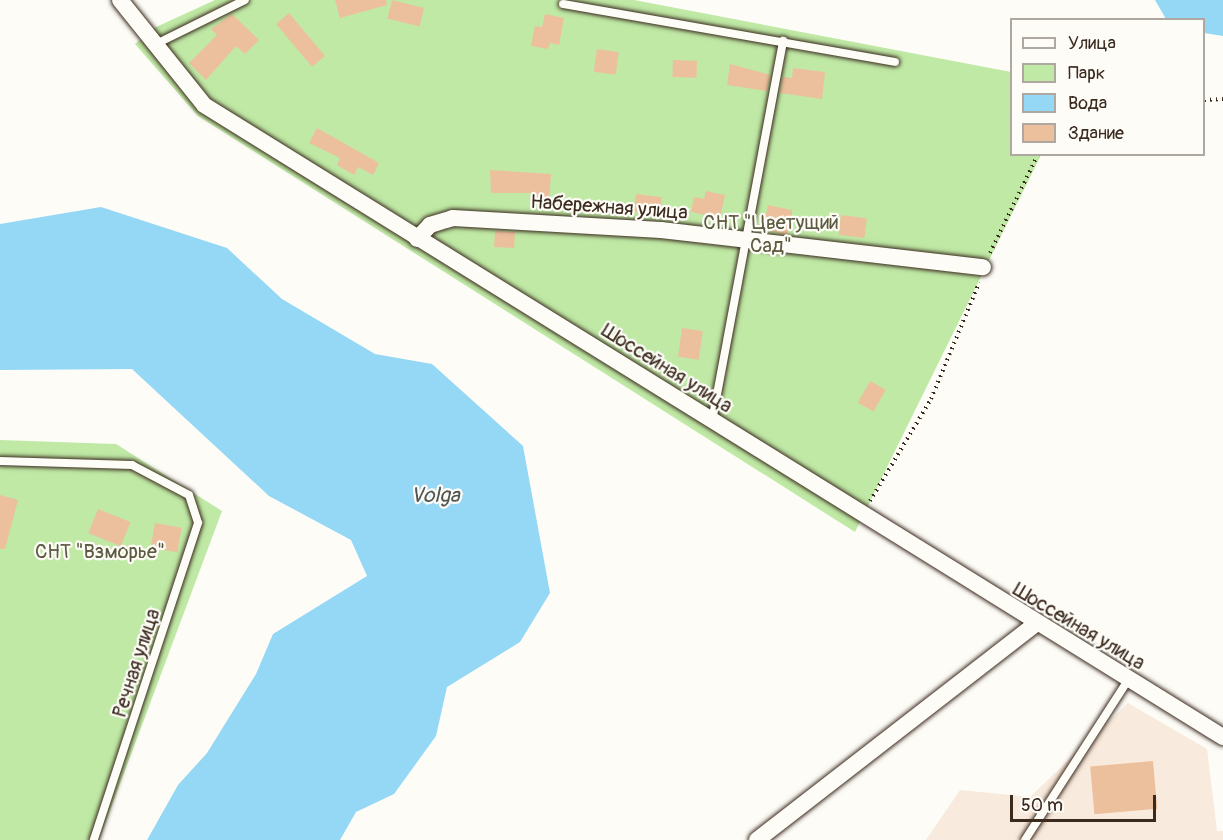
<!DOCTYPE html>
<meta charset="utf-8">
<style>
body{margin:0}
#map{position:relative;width:1223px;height:840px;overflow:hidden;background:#fdfcf7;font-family:Pangolin,sans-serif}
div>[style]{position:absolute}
.built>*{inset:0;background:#f8eadc}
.green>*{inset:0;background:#bfe9a5}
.water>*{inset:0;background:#94d8f6}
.building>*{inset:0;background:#edc09d;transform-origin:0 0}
.path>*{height:4px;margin-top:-2px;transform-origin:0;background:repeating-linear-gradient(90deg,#3b2a1e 0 1.5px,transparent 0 6px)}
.roads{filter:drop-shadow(0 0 2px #3b2a1e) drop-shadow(0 0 2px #3b2a1e)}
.lane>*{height:8px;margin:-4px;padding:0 4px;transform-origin:4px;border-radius:4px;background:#fdfcf7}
.street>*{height:16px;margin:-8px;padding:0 8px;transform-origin:8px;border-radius:8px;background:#fdfcf7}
span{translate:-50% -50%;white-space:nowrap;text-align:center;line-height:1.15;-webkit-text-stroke:4.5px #fdfcf7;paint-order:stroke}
.street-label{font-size:20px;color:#3b2a1e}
.park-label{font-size:20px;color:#5c5a40}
.water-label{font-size:21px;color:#515654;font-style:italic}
.legend{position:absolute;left:1010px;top:18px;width:195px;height:138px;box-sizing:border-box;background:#fdfcf7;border:2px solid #afa8a0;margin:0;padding:8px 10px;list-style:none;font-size:18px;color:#3b2a1e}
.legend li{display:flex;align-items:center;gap:12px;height:30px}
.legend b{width:30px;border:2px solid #afa8a0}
.scale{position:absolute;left:1010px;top:795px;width:146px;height:27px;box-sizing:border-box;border:3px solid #3b2a1e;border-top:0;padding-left:8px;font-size:18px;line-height:21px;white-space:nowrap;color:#3b2a1e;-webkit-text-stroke:4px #fdfcf7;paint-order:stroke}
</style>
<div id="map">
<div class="built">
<i style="clip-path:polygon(1128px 703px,1207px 749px,1217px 831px,1223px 831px,1223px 840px,926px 840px,960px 790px,1030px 797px)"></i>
</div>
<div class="green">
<i style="clip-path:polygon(215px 0,634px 0,1011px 72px,1012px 154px,1041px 155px,855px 532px,198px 116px,135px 44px,154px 28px)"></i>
<i style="clip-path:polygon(0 440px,116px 444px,222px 511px,99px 840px,0 840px)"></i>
</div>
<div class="water">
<i style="clip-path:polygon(1155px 0,1223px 0,1223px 36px,1204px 33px,1204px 20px,1166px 19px)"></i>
<i style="clip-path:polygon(101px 207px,227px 248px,282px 299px,375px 354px,432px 364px,523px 446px,550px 593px,520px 642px,447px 687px,436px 736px,394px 794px,356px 812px,340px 840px,147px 840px,178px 785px,207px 753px,256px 674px,273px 634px,367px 576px,351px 540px,269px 496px,132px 369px,0 370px,0 224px)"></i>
</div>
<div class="building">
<i style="clip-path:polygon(335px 0,386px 0,387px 5px,340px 18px)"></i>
<i style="left:392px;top:0;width:33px;height:19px;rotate:14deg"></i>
<i style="left:289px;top:13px;width:56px;height:17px;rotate:50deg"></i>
<i style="clip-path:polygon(232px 14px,259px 40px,245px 54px,236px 46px,206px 80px,189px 63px,217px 35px,211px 29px)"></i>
<i style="clip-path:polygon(545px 14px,564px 18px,559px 45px,550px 43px,548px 49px,531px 46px,535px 26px,542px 27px)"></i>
<i style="left:597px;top:49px;width:22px;height:23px;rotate:8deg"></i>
<i style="left:673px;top:60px;width:24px;height:17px;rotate:2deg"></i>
<i style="clip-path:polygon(730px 64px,770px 75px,767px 91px,727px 85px)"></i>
<i style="clip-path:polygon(793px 68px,825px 72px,822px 99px,780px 93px,783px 77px,792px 78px)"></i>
<i style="clip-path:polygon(317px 128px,379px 163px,373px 175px,358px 167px,354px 175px,337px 165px,340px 158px,309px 143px)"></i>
<i style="clip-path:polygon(490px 170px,551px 174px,549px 203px,530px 201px,531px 193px,491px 193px)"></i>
<i style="clip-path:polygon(706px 191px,725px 195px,720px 218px,691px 212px,694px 197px,704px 199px)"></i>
<i style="left:636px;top:194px;width:26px;height:18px;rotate:7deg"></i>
<i style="left:768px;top:205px;width:25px;height:25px;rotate:12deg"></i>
<i style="left:841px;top:215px;width:26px;height:20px;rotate:7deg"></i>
<i style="left:495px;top:231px;width:20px;height:16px;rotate:3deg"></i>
<i style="left:682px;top:328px;width:21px;height:29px;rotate:8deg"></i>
<i style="left:870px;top:381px;width:18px;height:25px;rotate:29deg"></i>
<i style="clip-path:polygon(0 495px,18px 500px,5px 549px,0 549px)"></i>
<i style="left:98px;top:509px;width:35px;height:26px;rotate:22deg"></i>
<i style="left:155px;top:523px;width:27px;height:25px;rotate:10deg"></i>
<i style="left:1153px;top:761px;width:48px;height:63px;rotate:85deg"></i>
</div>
<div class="path">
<i style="left:1204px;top:100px;width:19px;rotate:-3deg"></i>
<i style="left:990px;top:253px;width:110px;rotate:-64.1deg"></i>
<i style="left:870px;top:501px;width:119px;rotate:-59.1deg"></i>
<i style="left:931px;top:399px;width:126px;rotate:-67.5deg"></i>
</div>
<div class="roads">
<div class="lane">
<i style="left:563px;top:4px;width:337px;rotate:9.9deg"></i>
<i style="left:156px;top:44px;width:99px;rotate:-26.3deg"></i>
<i style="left:712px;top:421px;width:387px;rotate:-79.4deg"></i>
<i style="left:0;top:461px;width:132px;rotate:1.7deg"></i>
<i style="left:132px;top:465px;width:64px;rotate:27.8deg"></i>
<i style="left:189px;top:495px;width:29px;rotate:72deg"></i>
<i style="left:198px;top:523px;width:334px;rotate:108.2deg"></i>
<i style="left:1025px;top:840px;width:190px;rotate:-57.2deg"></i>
</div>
<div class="street">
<i style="left:120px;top:0;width:134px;rotate:51.3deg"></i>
<i style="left:204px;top:105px;width:1199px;rotate:31.81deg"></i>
<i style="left:417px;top:239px;width:19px;rotate:-47deg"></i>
<i style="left:430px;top:225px;width:24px;rotate:-17deg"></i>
<i style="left:453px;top:218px;width:208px;rotate:3.3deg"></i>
<i style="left:661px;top:230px;width:324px;rotate:6.6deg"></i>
<i style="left:757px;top:840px;width:352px;rotate:-37.8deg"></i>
</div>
</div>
<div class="street-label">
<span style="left:609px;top:207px;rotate:4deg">Набережная улица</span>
<span style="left:667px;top:368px;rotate:32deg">Шоссейная улица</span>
<span style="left:1079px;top:626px;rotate:31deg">Шоссейная улица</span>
<span style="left:136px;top:663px;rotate:-72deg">Речная улица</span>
</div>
<div class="park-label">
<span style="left:771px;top:234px">СНТ "Цветущий<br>Сад"</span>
<span style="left:100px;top:551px">СНТ "Взморье"</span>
</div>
<div class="water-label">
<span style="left:435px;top:496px">Volga</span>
</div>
<ul class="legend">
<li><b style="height:8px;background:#fdfcf7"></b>Улица</li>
<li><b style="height:16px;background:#bfe9a5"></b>Парк</li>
<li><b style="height:16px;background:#94d8f6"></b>Вода</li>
<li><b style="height:16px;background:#edc09d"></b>Здание</li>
</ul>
<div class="scale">50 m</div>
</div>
